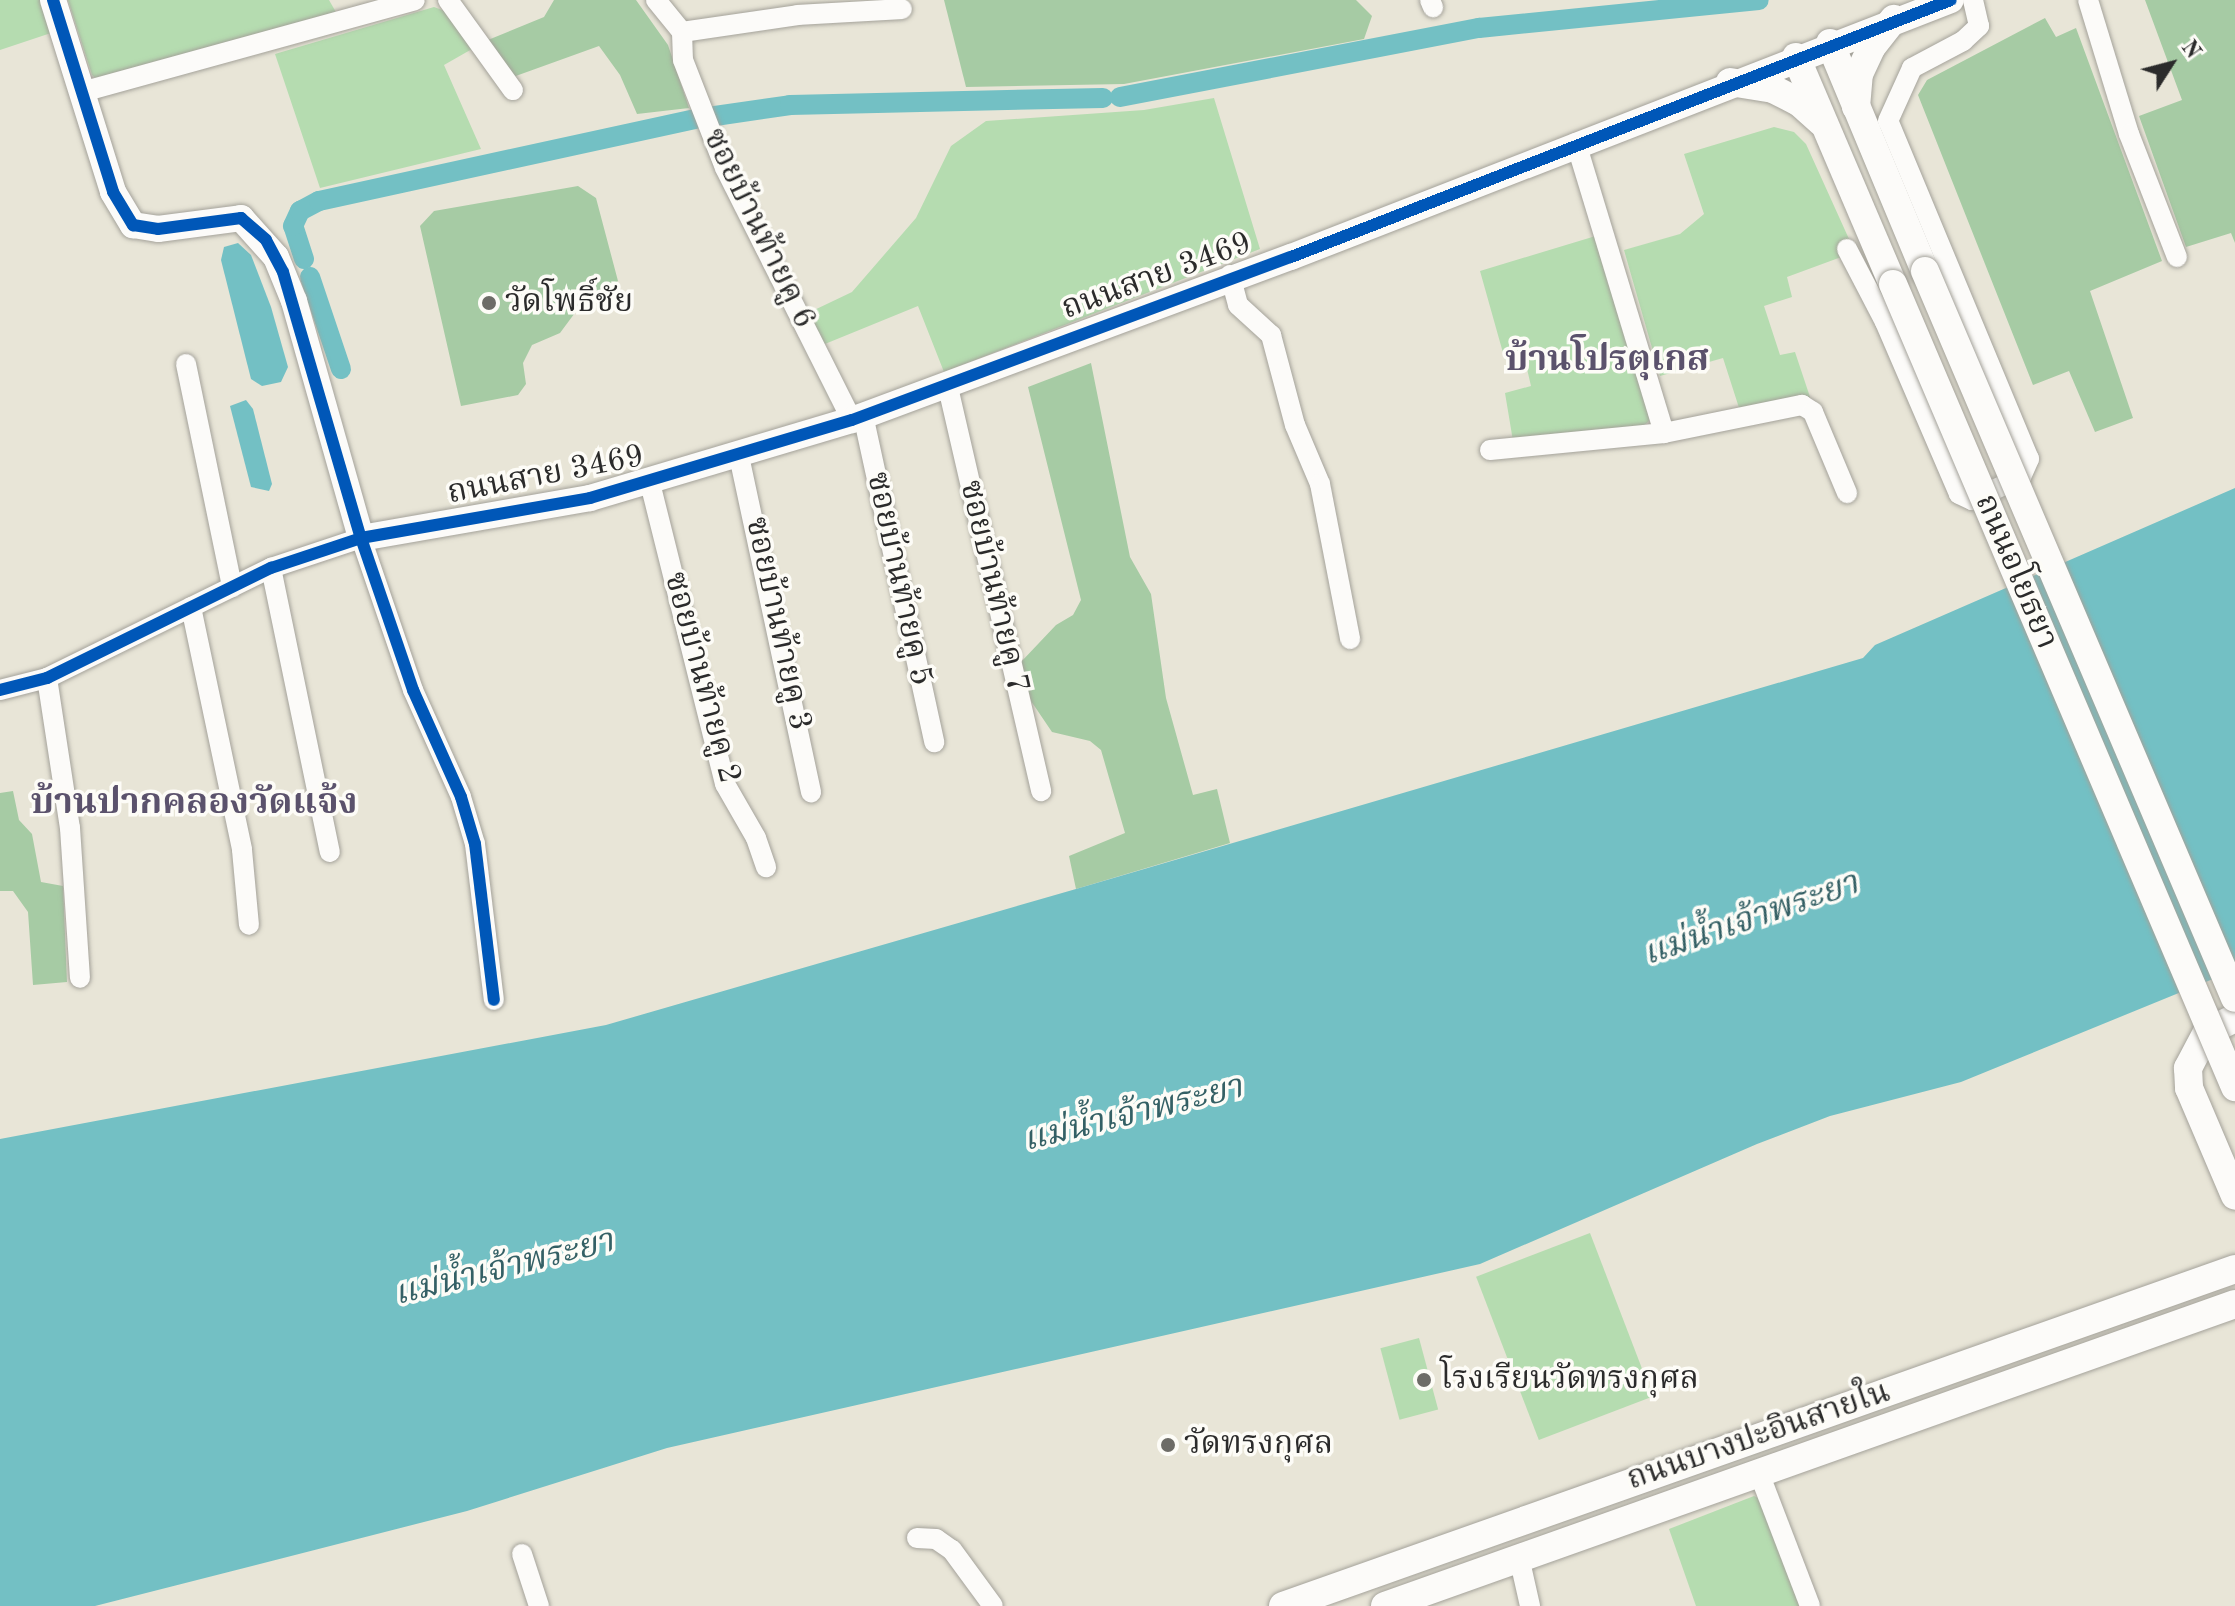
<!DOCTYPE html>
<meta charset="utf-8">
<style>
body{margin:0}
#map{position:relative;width:2235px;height:1606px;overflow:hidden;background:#e8e5d7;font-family:"Old Standard TT","Noto Serif Thai",serif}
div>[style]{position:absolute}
.green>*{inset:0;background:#b5dcb0;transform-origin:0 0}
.forest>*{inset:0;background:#a6cba4}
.water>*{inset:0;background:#73c0c4}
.canal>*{height:20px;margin:-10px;padding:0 10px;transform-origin:10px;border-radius:10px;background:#73c0c4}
.roads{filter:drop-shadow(0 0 2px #a4a29a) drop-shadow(0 0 2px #a4a29a)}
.minor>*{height:20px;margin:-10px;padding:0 10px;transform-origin:10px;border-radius:10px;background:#fcfbf9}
.tertiary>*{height:26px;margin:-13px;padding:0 13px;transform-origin:13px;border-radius:13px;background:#fcfbf9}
.secondary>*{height:28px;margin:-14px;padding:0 14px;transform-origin:14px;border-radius:14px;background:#fcfbf9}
.bridges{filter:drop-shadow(0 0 2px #a4a29a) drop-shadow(0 0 2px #a4a29a)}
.secondary-bridge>*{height:28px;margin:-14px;padding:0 14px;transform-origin:14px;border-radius:14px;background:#fcfbf9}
.cycleway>*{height:12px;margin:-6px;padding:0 6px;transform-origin:6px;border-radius:6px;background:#0057b8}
.dots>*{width:22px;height:22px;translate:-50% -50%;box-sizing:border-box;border:4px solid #fdfcf7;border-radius:50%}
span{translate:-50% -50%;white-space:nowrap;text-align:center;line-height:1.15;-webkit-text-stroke:7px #fdfcf7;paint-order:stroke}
.street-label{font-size:32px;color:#2b2b2b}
.poi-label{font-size:32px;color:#2b2b2b}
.left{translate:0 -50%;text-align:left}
.water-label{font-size:34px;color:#346065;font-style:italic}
.quarter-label{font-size:36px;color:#5b526c;font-weight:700}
.north{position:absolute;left:2131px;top:24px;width:80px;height:80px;-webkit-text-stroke:6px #fdfcf7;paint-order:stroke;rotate:54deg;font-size:22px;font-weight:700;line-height:32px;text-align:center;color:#2b2b2b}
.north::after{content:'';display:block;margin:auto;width:28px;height:36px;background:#2b2b2b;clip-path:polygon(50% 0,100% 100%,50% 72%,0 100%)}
</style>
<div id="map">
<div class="green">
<i style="clip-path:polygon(0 0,40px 0,51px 33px,0 50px)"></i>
<i style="clip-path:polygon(68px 0,329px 0,337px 14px,99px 81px,92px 75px)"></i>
<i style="clip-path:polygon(434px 7px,445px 11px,472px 49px,444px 65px,481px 149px,320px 188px,275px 54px)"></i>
<i style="clip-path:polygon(1214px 98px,1260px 249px,944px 372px,918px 306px,820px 346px,808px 313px,852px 292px,916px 218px,951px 146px,986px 121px,1144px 110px)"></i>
<i style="clip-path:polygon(1774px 127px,1794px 132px,1806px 144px,1849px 239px,1839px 244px,1844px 256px,1787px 277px,1792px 297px,1764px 306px,1780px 355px,1795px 352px,1810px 397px,1741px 414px,1723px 358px,1660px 376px,1624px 250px,1680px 234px,1704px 214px,1684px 154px)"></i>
<i style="clip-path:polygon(1599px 235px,1651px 407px,1649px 421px,1638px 431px,1513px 441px,1505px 393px,1531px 386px,1524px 356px,1505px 360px,1480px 271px)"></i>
<i style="left:1590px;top:1233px;width:175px;height:122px;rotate:69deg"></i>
<i style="left:1419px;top:1338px;width:74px;height:40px;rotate:75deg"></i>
<i style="clip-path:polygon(1754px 1496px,1762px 1500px,1804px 1606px,1696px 1606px,1669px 1529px)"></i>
</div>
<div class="forest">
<i style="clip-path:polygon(554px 0,636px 0,668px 45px,689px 108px,637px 114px,620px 75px,599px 46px,513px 77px,488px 40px,544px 17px)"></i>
<i style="clip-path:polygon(944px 0,1356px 0,1372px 16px,1364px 39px,1124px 84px,966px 87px)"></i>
<i style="clip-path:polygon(2145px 0,2235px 0,2235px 243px,2231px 233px,2186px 247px,2139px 116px,2182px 100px)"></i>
<i style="clip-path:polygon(2045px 18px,2056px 37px,2076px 28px,2162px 261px,2090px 291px,2133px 418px,2095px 432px,2069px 371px,2033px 385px,1918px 95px,1927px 80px)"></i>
<i style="clip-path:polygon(578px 186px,596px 198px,618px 281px,583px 302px,560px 333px,532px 345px,523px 363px,526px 384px,518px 395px,461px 406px,420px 226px,434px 211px)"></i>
<i style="clip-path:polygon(1091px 363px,1130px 557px,1151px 594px,1166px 698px,1193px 795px,1217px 789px,1230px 843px,1076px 889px,1069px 856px,1125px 833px,1101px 750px,1090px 741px,1052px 732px,1031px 701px,1021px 662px,1056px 625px,1073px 615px,1081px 600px,1028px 387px)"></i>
<i style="clip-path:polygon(13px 791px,19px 820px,32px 834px,41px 882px,63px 886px,67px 982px,33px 985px,28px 912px,13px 891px,0 891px,0 793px)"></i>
</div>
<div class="water">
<i style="clip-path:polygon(238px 243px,251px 255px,271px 307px,288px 367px,281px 382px,262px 386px,251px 379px,221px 260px,224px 247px)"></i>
<i style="clip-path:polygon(246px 400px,253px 409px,272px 484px,269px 491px,251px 487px,230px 406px)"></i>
<i style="clip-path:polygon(2235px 488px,2235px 970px,1961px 1082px,1830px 1116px,1757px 1144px,1480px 1264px,667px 1448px,467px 1511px,95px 1606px,0 1606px,0 1139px,606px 1025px,1076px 889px,1863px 658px,1875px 645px)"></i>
</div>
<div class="canal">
<i style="left:1120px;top:97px;width:366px;rotate:-10.9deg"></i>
<i style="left:1479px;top:28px;width:281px;rotate:-5.7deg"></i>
<i style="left:715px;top:116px;width:76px;rotate:-8.3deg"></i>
<i style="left:790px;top:105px;width:313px;rotate:-1.3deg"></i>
<i style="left:304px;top:259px;width:35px;rotate:-108deg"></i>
<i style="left:293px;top:226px;width:17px;rotate:-65deg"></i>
<i style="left:300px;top:211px;width:21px;rotate:-28deg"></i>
<i style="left:319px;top:201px;width:385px;rotate:-12.3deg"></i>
<i style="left:310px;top:277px;width:97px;rotate:71.4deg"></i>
</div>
<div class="roads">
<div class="minor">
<i style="left:448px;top:0;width:111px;rotate:54.2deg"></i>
<i style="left:656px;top:0;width:41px;rotate:50.9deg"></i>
<i style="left:1430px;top:0;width:8px;rotate:67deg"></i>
<i style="left:2088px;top:0;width:140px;rotate:73deg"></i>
<i style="left:2129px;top:134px;width:132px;rotate:68.7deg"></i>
<i style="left:682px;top:32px;width:28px;rotate:88deg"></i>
<i style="left:683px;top:60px;width:116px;rotate:68.7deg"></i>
<i style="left:725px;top:168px;width:282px;rotate:63.3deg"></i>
<i style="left:682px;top:32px;width:117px;rotate:-8.3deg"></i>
<i style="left:798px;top:15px;width:104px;rotate:-3.3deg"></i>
<i style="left:82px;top:92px;width:345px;rotate:-15.4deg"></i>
<i style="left:1576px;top:143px;width:303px;rotate:73.1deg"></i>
<i style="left:1847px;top:249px;width:82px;rotate:62.5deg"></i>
<i style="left:1885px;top:322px;width:187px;rotate:66.7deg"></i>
<i style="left:1959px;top:494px;width:14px;rotate:25deg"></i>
<i style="left:1972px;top:500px;width:54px;rotate:-25.1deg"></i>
<i style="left:2021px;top:477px;width:20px;rotate:-66deg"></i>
<i style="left:2029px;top:459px;width:366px;rotate:-112.6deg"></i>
<i style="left:1888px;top:121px;width:58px;rotate:-65.6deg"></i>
<i style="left:1912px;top:68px;width:58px;rotate:-27.9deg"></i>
<i style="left:1963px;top:41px;width:22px;rotate:-43deg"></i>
<i style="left:1979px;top:26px;width:27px;rotate:-103deg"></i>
<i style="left:1230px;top:275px;width:31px;rotate:75deg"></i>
<i style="left:1238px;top:305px;width:45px;rotate:42.3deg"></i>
<i style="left:1271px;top:335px;width:93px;rotate:75.1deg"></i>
<i style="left:1295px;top:425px;width:64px;rotate:67deg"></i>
<i style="left:1320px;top:484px;width:158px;rotate:79deg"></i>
<i style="left:186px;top:364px;width:228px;rotate:78.3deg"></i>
<i style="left:947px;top:383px;width:419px;rotate:77deg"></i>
<i style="left:863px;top:415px;width:335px;rotate:77.7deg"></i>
<i style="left:1490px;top:450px;width:175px;rotate:-5.6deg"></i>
<i style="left:1664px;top:433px;width:141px;rotate:-11.5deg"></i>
<i style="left:1802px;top:405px;width:13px;rotate:32deg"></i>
<i style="left:1813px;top:412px;width:88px;rotate:67.2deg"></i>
<i style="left:739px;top:456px;width:344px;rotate:77.9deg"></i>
<i style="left:650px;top:483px;width:310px;rotate:76deg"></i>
<i style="left:725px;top:784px;width:62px;rotate:60.1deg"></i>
<i style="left:756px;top:838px;width:31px;rotate:71deg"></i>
<i style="left:271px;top:568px;width:290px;rotate:78.3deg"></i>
<i style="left:191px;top:607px;width:248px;rotate:78.1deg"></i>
<i style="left:242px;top:850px;width:75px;rotate:84.7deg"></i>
<i style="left:47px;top:678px;width:152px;rotate:81.3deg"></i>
<i style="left:70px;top:828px;width:150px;rotate:86.2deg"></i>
<i style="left:0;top:690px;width:49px;rotate:-14.3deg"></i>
<i style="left:47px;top:678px;width:250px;rotate:-26.2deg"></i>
<i style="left:271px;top:568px;width:95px;rotate:-18.4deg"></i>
<i style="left:361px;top:538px;width:161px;rotate:71.1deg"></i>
<i style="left:413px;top:690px;width:117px;rotate:65.8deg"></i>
<i style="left:461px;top:797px;width:49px;rotate:73.4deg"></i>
<i style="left:475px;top:844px;width:157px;rotate:83.1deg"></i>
<i style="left:1759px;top:1473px;width:142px;rotate:69deg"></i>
<i style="left:917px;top:1538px;width:19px;rotate:3deg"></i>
<i style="left:936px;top:1539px;width:19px;rotate:35deg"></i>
<i style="left:952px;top:1550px;width:69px;rotate:53.8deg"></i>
<i style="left:522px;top:1554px;width:55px;rotate:71.9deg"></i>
<i style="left:1519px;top:1557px;width:50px;rotate:77.3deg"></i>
</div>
<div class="tertiary">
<i style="left:53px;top:0;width:201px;rotate:72.6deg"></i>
<i style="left:113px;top:192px;width:39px;rotate:59deg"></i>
<i style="left:133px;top:225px;width:25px;rotate:9deg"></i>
<i style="left:158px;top:229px;width:84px;rotate:-7.5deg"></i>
<i style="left:241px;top:218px;width:52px;rotate:48.1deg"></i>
<i style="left:276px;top:257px;width:48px;rotate:67.8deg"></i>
<i style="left:294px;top:301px;width:246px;rotate:74.2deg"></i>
<i style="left:361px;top:538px;width:232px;rotate:-9.9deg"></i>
<i style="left:590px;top:498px;width:273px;rotate:-16.6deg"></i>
<i style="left:852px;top:420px;width:468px;rotate:-20.4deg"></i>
<i style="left:1291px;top:257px;width:708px;rotate:-21.28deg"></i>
</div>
<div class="secondary">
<i style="left:1830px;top:43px;width:247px;rotate:67.4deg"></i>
<i style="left:1796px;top:57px;width:247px;rotate:66.9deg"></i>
<i style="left:1730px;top:82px;width:44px;rotate:9.2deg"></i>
<i style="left:1773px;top:89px;width:29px;rotate:27deg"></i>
<i style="left:1799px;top:102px;width:30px;rotate:42deg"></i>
<i style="left:1856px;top:107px;width:33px;rotate:-85deg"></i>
<i style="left:1859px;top:74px;width:29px;rotate:-65deg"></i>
<i style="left:1871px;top:48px;width:37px;rotate:-52deg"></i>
<i style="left:2235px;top:1018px;width:31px;rotate:153deg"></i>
<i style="left:2207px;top:1032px;width:41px;rotate:117.8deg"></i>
<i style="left:2188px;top:1068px;width:20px;rotate:87deg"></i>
<i style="left:2189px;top:1088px;width:117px;rotate:66.9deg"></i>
<i style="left:1283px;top:1606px;width:1010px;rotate:-19.49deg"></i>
<i style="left:1385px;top:1606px;width:902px;rotate:-19.56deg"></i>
</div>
</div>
<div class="bridges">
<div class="secondary-bridge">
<i style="left:1925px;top:271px;width:790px;rotate:66.91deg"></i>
<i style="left:1893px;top:284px;width:873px;rotate:66.93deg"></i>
</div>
</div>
<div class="cycleway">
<i style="left:53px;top:0;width:201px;rotate:72.6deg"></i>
<i style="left:113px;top:192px;width:39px;rotate:59deg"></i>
<i style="left:133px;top:225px;width:25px;rotate:9deg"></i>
<i style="left:158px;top:229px;width:84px;rotate:-7.5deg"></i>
<i style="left:241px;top:218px;width:33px;rotate:41deg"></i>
<i style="left:266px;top:240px;width:36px;rotate:62deg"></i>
<i style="left:283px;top:272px;width:277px;rotate:73.7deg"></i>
<i style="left:361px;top:538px;width:161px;rotate:71.1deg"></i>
<i style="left:413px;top:690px;width:117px;rotate:65.8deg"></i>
<i style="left:461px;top:797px;width:49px;rotate:73.4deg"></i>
<i style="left:475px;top:844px;width:157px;rotate:83.1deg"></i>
<i style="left:0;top:690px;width:49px;rotate:-14.3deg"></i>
<i style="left:47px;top:678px;width:250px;rotate:-26.2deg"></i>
<i style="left:271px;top:568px;width:95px;rotate:-18.4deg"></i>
<i style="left:361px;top:538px;width:232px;rotate:-9.9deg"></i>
<i style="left:590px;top:498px;width:273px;rotate:-16.6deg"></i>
<i style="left:852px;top:420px;width:468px;rotate:-20.4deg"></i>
<i style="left:1291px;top:257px;width:708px;rotate:-21.28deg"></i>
</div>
<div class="dots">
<i style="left:489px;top:303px;background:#6d6c67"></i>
<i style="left:1424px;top:1380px;background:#6d6c67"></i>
<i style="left:1168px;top:1445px;background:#6d6c67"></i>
</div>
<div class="street-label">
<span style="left:758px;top:229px;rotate:64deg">ซอยบ้านท้ายคู 6</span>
<span style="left:1157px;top:277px;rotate:-20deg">ถนนสาย 3469</span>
<span style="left:546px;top:476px;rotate:-11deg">ถนนสาย 3469</span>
<span style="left:2015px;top:572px;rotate:67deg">ถนนอโยธยา</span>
<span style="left:898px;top:579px;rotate:78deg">ซอยบ้านท้ายคู 5</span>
<span style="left:993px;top:587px;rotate:77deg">ซอยบ้านท้ายคู 7</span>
<span style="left:777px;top:624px;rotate:78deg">ซอยบ้านท้ายคู 3</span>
<span style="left:701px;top:678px;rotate:75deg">ซอยบ้านท้ายคู 2</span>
<span style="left:1759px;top:1437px;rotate:-19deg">ถนนบางปะอินสายใน</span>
</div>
<div class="poi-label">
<span class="left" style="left:505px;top:303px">วัดโพธิ์ชัย</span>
<span class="left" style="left:1440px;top:1380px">โรงเรียนวัดทรงกุศล</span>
<span class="left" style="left:1184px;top:1445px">วัดทรงกุศล</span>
</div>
<div class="water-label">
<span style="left:1751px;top:920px;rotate:-19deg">แม่น้ำเจ้าพระยา</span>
<span style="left:1133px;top:1115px;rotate:-14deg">แม่น้ำเจ้าพระยา</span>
<span style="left:504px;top:1269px;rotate:-14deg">แม่น้ำเจ้าพระยา</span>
</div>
<div class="quarter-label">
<span style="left:1607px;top:362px">บ้านโปรตุเกส</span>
<span style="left:194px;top:805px">บ้านปากคลองวัดแจ้ง</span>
</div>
<div class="north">N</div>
</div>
